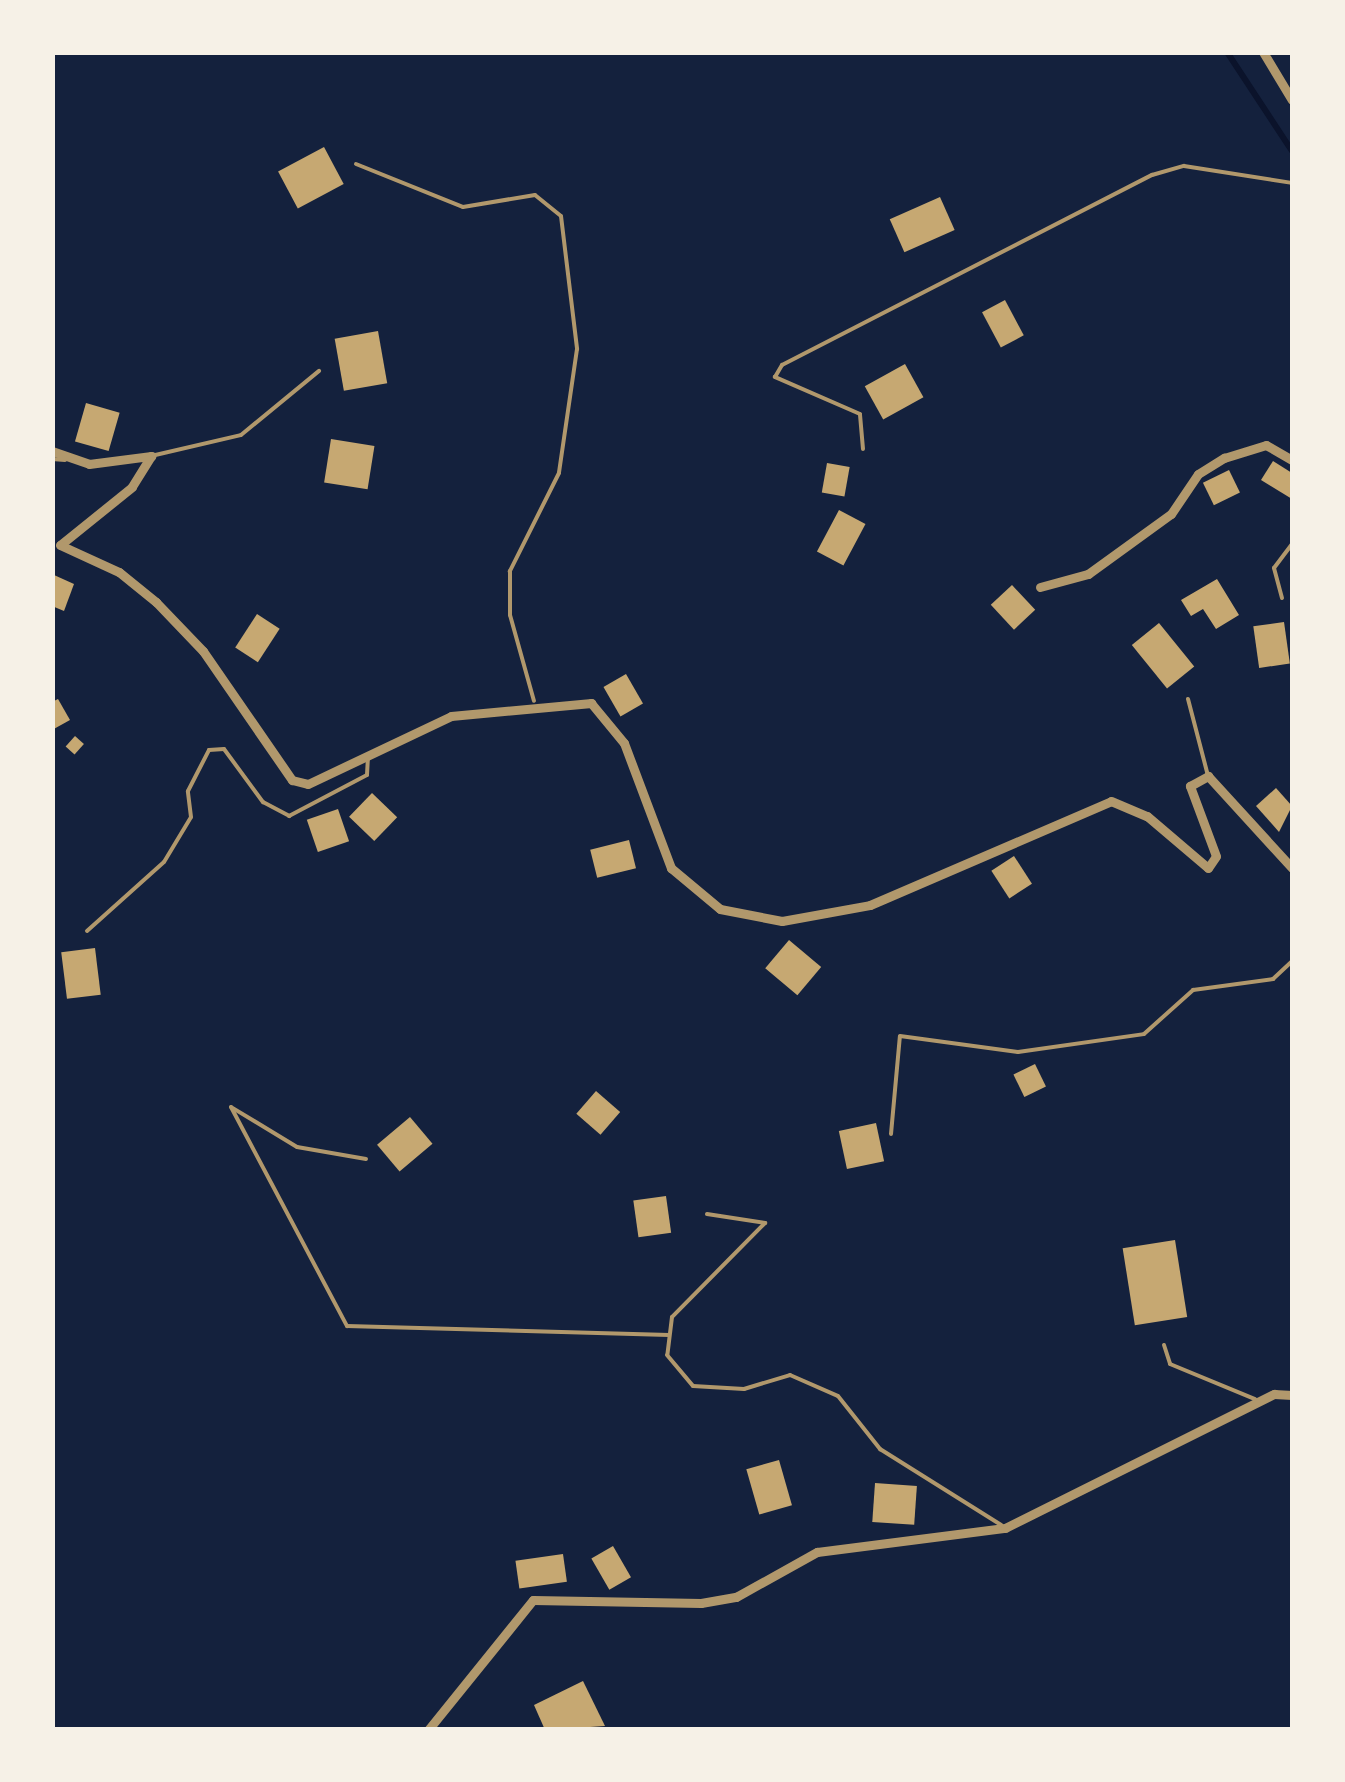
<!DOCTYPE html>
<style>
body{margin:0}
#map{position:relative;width:1345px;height:1782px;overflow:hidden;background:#14213d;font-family:"IBM Plex Sans",sans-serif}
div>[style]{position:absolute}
.stream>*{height:6px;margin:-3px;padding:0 3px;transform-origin:3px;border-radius:3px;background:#0b132b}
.building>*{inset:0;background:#c6a872;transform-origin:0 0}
.service>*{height:4px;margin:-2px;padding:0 2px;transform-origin:2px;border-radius:2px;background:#b1986c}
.minor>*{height:9px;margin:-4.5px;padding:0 4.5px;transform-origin:4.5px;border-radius:4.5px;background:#b1986c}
span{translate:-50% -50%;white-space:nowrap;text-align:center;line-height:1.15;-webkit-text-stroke:8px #f6f1e7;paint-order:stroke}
.frame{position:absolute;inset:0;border:55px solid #f6f1e7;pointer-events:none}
</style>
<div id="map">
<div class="stream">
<i style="left:1227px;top:52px;width:118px;rotate:56.7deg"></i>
</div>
<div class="building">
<i style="left:324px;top:147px;width:42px;height:52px;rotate:62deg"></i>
<i style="left:940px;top:197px;width:36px;height:55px;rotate:66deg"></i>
<i style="left:1005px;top:300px;width:40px;height:26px;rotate:62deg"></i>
<i style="left:378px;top:331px;width:53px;height:44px;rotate:80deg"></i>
<i style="left:905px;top:364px;width:38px;height:46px;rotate:61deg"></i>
<i style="left:86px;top:403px;width:35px;height:40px;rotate:16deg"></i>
<i style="left:331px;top:439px;width:44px;height:44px;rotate:9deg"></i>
<i style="clip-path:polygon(1273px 461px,1292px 473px,1292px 499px,1261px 480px)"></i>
<i style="left:827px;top:463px;width:23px;height:30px;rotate:10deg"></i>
<i style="left:1229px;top:470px;width:25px;height:29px;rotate:64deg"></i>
<i style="left:839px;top:510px;width:30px;height:47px;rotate:28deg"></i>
<i style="clip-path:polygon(54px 575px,74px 584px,64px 611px,52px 606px)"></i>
<i style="clip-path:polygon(1217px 579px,1239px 615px,1216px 629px,1203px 609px,1191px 616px,1181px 600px)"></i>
<i style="left:1012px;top:585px;width:34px;height:29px;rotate:47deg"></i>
<i style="left:257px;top:614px;width:27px;height:40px;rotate:33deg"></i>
<i style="left:1284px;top:622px;width:42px;height:31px;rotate:82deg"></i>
<i style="left:1159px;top:623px;width:56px;height:35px;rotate:51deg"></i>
<i style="left:626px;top:674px;width:34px;height:26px;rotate:60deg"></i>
<i style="clip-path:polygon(58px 699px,70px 720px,52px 730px,52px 702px)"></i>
<i style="left:75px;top:736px;width:12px;height:14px;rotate:42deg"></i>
<i style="clip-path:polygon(1276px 788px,1292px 806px,1279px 832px,1256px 806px)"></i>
<i style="left:372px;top:793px;width:35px;height:33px;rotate:44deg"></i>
<i style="left:338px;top:809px;width:34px;height:33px;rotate:71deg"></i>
<i style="left:629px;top:840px;width:29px;height:40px;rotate:76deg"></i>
<i style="left:1014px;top:856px;width:33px;height:27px;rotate:57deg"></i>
<i style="left:789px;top:940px;width:42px;height:37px;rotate:40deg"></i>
<i style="left:95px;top:948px;width:47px;height:34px;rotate:83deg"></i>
<i style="left:1035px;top:1064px;width:25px;height:24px;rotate:64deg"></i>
<i style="left:596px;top:1091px;width:32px;height:30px;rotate:41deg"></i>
<i style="left:410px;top:1117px;width:35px;height:43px;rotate:50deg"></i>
<i style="left:876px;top:1123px;width:39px;height:38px;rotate:78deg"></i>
<i style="left:666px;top:1196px;width:37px;height:33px;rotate:82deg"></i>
<i style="left:1175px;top:1240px;width:78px;height:53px;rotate:81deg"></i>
<i style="left:779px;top:1460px;width:47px;height:34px;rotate:74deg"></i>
<i style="left:875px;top:1483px;width:42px;height:39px;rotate:4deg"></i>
<i style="left:613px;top:1546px;width:36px;height:25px;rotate:60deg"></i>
<i style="left:563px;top:1554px;width:28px;height:48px;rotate:82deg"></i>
<i style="clip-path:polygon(583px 1681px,605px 1726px,545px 1730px,534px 1705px)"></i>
</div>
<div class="service">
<i style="left:356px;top:164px;width:115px;rotate:21.9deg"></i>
<i style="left:463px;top:207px;width:73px;rotate:-9.5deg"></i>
<i style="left:535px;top:195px;width:33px;rotate:39deg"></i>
<i style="left:561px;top:216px;width:134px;rotate:83.1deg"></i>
<i style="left:577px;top:349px;width:125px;rotate:98.3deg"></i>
<i style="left:559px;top:473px;width:110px;rotate:116.6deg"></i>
<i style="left:510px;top:571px;width:44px;rotate:90deg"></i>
<i style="left:510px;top:615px;width:89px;rotate:74.4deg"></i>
<i style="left:863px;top:449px;width:35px;rotate:-95deg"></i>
<i style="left:860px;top:414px;width:93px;rotate:-156.5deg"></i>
<i style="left:775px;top:377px;width:14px;rotate:-60deg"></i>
<i style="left:782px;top:365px;width:416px;rotate:-27.2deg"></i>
<i style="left:1152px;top:175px;width:33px;rotate:-16deg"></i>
<i style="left:1184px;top:166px;width:109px;rotate:8.9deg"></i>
<i style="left:151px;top:456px;width:92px;rotate:-13.1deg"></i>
<i style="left:241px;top:435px;width:101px;rotate:-39.4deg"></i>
<i style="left:52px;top:459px;width:13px;rotate:4deg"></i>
<i style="left:1282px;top:598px;width:31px;rotate:-105deg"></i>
<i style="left:1274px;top:568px;width:30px;rotate:-53deg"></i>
<i style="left:1188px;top:699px;width:80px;rotate:75.4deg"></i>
<i style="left:87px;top:931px;width:103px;rotate:-41.9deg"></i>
<i style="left:164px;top:862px;width:52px;rotate:-59deg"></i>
<i style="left:191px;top:817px;width:26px;rotate:-97deg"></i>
<i style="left:188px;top:791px;width:46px;rotate:-62.9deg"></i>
<i style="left:209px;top:750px;width:15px;rotate:-4deg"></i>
<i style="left:224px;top:749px;width:66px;rotate:53.7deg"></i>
<i style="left:263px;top:802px;width:30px;rotate:28deg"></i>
<i style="left:289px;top:816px;width:88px;rotate:-27.7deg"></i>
<i style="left:367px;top:775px;width:18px;rotate:-87deg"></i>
<i style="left:891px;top:1134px;width:98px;rotate:-84.8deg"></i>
<i style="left:900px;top:1036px;width:119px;rotate:7.7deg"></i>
<i style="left:1018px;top:1052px;width:127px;rotate:-8.1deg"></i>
<i style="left:1144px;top:1034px;width:66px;rotate:-41.9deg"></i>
<i style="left:1193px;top:990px;width:81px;rotate:-7.8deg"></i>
<i style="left:1273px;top:979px;width:26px;rotate:-43deg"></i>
<i style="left:366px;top:1159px;width:70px;rotate:-170.1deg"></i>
<i style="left:297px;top:1147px;width:77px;rotate:-148.8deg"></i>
<i style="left:231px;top:1107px;width:248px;rotate:62.1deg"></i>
<i style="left:347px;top:1326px;width:322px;rotate:1.6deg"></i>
<i style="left:707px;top:1214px;width:59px;rotate:8.8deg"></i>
<i style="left:765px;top:1223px;width:132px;rotate:134.7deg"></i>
<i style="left:672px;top:1317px;width:38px;rotate:97deg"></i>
<i style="left:667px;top:1355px;width:40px;rotate:50deg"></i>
<i style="left:693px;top:1386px;width:51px;rotate:3.4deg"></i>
<i style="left:744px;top:1389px;width:48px;rotate:-16.9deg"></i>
<i style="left:790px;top:1375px;width:52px;rotate:23.6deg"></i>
<i style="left:838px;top:1396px;width:68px;rotate:51.6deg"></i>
<i style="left:880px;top:1449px;width:143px;rotate:32.1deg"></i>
<i style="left:1164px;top:1345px;width:20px;rotate:72deg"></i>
<i style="left:1170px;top:1364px;width:92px;rotate:22.4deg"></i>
</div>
<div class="minor">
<i style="left:1263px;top:52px;width:56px;rotate:58.9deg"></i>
<i style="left:52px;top:451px;width:39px;rotate:19deg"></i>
<i style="left:89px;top:464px;width:63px;rotate:-7.4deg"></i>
<i style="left:151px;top:456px;width:36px;rotate:122deg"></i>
<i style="left:132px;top:487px;width:92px;rotate:141.1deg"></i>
<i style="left:60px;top:545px;width:65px;rotate:24.6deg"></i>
<i style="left:119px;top:572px;width:48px;rotate:39deg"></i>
<i style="left:156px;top:602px;width:68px;rotate:46.2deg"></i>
<i style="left:203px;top:651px;width:157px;rotate:55.4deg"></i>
<i style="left:292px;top:780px;width:16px;rotate:14deg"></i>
<i style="left:308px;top:784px;width:158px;rotate:-25.4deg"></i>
<i style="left:451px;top:716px;width:141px;rotate:-5.3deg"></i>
<i style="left:591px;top:703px;width:52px;rotate:50.5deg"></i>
<i style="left:624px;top:743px;width:134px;rotate:69.4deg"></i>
<i style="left:671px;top:868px;width:64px;rotate:39.9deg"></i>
<i style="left:720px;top:909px;width:63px;rotate:11deg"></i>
<i style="left:782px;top:921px;width:89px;rotate:-10.3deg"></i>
<i style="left:870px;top:905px;width:262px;rotate:-23.3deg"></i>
<i style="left:1111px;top:801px;width:39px;rotate:23deg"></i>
<i style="left:1147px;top:816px;width:80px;rotate:40.4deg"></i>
<i style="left:1208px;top:868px;width:14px;rotate:-56deg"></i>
<i style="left:1216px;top:856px;width:75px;rotate:-110.4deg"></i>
<i style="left:1190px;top:786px;width:21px;rotate:-29deg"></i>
<i style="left:1208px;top:776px;width:125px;rotate:47.6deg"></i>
<i style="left:1040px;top:587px;width:50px;rotate:-15.2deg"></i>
<i style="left:1088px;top:574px;width:102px;rotate:-35.9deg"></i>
<i style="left:1171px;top:514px;width:48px;rotate:-56deg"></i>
<i style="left:1198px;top:474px;width:31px;rotate:-32deg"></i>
<i style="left:1224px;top:458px;width:44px;rotate:-17.2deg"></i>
<i style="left:1266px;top:445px;width:30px;rotate:30deg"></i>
<i style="left:428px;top:1730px;width:167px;rotate:-51.1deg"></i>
<i style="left:533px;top:1600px;width:168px;rotate:1deg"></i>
<i style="left:701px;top:1603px;width:36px;rotate:-10deg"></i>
<i style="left:736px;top:1597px;width:93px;rotate:-29.1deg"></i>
<i style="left:817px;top:1552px;width:190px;rotate:-7.3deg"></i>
<i style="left:1005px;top:1528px;width:301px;rotate:-26.5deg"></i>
<i style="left:1274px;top:1394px;width:18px;rotate:3deg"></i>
</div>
<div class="frame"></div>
</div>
